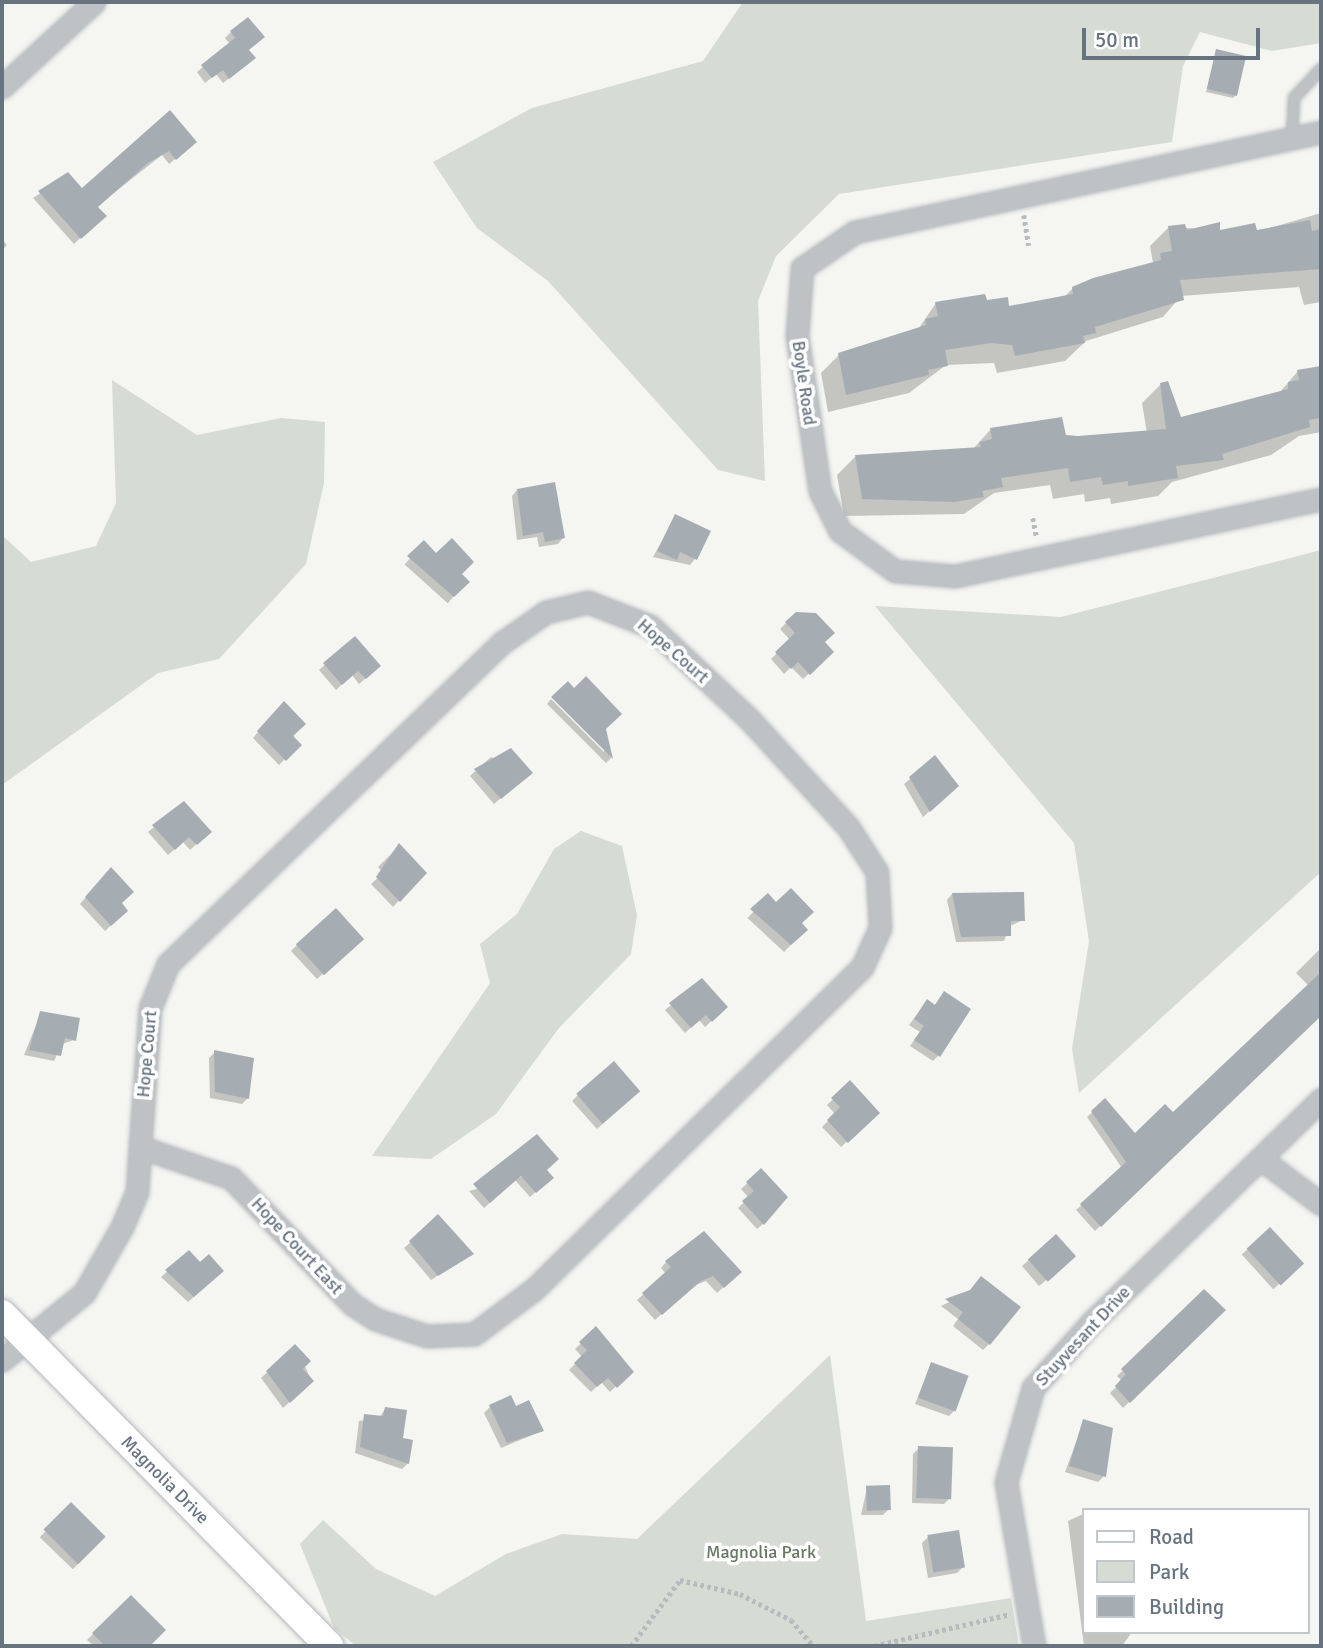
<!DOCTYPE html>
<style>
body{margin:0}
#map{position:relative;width:1323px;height:1648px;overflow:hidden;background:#f5f5f2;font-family:Signika,sans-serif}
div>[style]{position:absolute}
.green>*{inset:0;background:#d6dbd3}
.shadow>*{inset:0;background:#0003;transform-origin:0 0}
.building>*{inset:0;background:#a6adb2;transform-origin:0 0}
.path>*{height:4.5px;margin-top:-2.25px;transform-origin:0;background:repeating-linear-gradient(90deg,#b8bbbd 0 3.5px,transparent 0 7px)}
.roads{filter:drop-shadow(0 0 2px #b3b7bb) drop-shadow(0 0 2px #b3b7bb)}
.lane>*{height:10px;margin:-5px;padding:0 5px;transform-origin:5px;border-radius:5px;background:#bec2c5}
.street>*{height:21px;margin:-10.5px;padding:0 10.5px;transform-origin:10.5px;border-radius:10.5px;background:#bec2c5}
.secondary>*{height:28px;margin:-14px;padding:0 14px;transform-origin:14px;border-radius:14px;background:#fff}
span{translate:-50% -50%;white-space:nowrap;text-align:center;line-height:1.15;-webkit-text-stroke:7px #fff;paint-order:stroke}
.street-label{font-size:18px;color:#677480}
.park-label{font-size:18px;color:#687865}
.frame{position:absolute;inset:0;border:4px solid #677480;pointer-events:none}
.legend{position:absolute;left:1082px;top:1508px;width:228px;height:126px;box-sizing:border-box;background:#fff;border:2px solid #c2c7cc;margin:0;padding:9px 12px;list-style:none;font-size:21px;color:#677480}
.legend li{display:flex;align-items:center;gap:14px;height:35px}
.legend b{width:35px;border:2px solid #c2c7cc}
.scale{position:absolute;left:1082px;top:28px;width:178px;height:32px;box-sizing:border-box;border:4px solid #677480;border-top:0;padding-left:9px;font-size:21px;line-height:24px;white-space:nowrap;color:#677480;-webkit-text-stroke:5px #fff;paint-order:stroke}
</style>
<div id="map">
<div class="green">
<i style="clip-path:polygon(743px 2px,1321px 2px,1321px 43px,1272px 51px,1200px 32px,1183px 66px,1172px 142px,839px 194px,776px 256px,758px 301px,765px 481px,718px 470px,548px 281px,477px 228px,433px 162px,532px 108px,703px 61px)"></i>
<i style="clip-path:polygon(112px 380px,197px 435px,281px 418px,325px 422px,324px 483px,306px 564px,219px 659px,158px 673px,2px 785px,2px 535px,31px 562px,96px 546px,116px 503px)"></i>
<i style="clip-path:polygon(1321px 550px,1321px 872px,1079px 1093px,1072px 1049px,1089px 941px,1074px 843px,875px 606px,1061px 617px)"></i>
<i style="clip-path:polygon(581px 831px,622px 846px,637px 915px,631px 954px,559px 1028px,496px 1114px,431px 1159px,372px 1156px,490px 983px,480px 944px,517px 914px,554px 849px)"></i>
<i style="clip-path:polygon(830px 1355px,866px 1621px,1011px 1598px,1019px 1646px,356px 1646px,334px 1628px,300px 1544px,323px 1520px,376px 1569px,435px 1596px,506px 1554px,562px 1534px,637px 1539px)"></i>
</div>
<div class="shadow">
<i style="clip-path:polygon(231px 32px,247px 50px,248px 64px,223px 83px,216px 74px,205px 83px,197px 72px,230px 44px,225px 38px)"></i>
<i style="clip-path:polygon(1217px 51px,1236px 95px,1233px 98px,1206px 92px)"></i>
<i style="clip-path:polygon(170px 113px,189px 148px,169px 164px,162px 155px,96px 207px,104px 216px,74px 244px,33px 198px,67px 175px,82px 191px)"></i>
<i style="clip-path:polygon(1321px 213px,1321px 302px,1304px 305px,1299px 287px,1181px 296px,1163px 317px,1086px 341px,1065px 361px,997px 373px,994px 363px,946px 365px,909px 393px,828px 412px,821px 373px,839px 355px,919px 328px,936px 303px,1008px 308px,1063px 298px,1073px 288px,1153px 263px,1150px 246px,1169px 227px,1256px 232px)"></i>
<i style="clip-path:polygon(2px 239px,7px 245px,2px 250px)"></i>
<i style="clip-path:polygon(1321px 368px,1321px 432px,1299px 436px,1271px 455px,1172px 482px,1158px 496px,1111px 504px,1110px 498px,1085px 502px,1084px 494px,1053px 499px,1050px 485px,994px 493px,964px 514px,844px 516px,837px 475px,855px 457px,973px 449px,991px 429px,1078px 438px,1147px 433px,1142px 403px,1160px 385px,1180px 419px,1280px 392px,1298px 371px)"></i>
<i style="clip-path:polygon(517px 490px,563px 538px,558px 544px,539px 547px,537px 537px,517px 540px,512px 496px)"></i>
<i style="clip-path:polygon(676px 516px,695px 559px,690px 565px,653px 557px)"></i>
<i style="left:424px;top:543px;width:58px;height:29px;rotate:42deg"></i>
<i style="clip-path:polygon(796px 613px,832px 652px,803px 679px,791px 667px,784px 674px,771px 659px,790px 640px,780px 629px)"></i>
<i style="clip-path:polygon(355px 638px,373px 672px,359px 684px,352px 675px,336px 690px,319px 670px)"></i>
<i style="clip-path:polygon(551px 699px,604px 752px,605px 728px,611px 758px,606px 763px,547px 704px)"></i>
<i style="clip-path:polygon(278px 709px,299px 745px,279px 765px,253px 738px)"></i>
<i style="clip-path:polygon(491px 757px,524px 778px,494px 804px,470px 776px)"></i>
<i style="clip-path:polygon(910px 779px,951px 792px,923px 817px,904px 784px)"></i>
<i style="clip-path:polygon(154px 827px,209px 832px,190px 850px,183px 842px,168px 855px,148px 832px)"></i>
<i style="clip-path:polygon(399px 846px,425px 873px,393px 907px,371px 884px,383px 873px,378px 867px)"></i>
<i style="clip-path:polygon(105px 875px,126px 911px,105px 931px,80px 904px)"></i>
<i style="clip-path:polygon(952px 894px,1023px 920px,1010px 926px,1004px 941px,956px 942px,947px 900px)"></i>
<i style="left:768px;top:896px;width:50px;height:30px;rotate:43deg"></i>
<i style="clip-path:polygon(356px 944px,317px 979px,291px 951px,297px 945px)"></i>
<i style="clip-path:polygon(1321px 948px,1321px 1010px,1095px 1231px,1076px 1210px,1122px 1168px,1087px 1117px,1105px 1101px,1135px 1135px,1173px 1114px,1309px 986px,1296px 973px)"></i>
<i style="clip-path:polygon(702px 980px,726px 1007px,705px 1027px,699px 1020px,685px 1033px,665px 1010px)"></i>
<i style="clip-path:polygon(944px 993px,938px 1056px,933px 1061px,910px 1046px,920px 1032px,909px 1025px,927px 1001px,934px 1006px)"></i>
<i style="clip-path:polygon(41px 1013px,74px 1040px,62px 1044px,54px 1061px,24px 1055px)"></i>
<i style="clip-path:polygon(215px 1052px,248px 1098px,242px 1104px,210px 1098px,209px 1058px)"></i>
<i style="clip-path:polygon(850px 1083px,878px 1113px,841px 1147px,822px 1127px,835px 1114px,827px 1105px)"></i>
<i style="clip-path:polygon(578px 1095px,632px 1097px,597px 1129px,572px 1101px)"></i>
<i style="clip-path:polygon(545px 1170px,546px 1183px,530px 1197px,515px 1180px,484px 1208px,469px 1191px)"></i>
<i style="clip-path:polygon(761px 1171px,763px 1224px,757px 1229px,738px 1208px,749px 1198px,741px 1189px)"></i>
<i style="clip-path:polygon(438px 1217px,471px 1254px,431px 1280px,404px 1248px)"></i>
<i style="left:1270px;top:1229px;width:47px;height:38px;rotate:48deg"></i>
<i style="clip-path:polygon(1056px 1236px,1068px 1262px,1039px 1286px,1022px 1266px)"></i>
<i style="clip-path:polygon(189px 1252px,216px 1277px,188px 1302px,161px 1277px)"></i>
<i style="clip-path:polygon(666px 1262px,734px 1278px,717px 1293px,706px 1281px,693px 1286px,655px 1320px,637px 1300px,666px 1274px,661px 1268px)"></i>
<i style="clip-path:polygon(970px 1292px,989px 1344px,983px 1350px,953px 1326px,958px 1319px,941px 1306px)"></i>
<i style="clip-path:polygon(1204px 1292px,1223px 1310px,1123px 1408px,1110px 1393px,1122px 1381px,1117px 1376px)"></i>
<i style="clip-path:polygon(596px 1329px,631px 1372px,610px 1392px,601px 1382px,591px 1392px,569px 1370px,582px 1357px,575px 1349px)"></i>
<i style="clip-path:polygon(295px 1346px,312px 1381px,283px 1408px,261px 1378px)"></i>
<i style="clip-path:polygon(931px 1364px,955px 1410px,949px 1416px,915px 1404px)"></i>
<i style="clip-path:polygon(490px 1407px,515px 1409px,542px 1431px,501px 1448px,484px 1413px)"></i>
<i style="clip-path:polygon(385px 1409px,408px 1463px,402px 1469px,355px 1453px,359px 1421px,379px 1418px)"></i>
<i style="clip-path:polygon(1084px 1421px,1104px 1476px,1098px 1482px,1065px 1472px)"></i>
<i style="clip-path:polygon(919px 1448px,950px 1498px,944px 1504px,912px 1503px,913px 1454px)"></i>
<i style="clip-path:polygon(867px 1488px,889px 1509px,883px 1515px,861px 1515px)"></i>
<i style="left:71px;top:1505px;width:46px;height:45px;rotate:44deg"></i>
<i style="clip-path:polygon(1083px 1514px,1083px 1632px,1132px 1632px,1122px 1646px,1084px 1646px,1068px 1521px)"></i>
<i style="clip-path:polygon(928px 1537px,963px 1567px,957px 1573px,928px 1578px,922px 1543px)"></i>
<i style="clip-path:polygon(131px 1597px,158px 1636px,145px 1646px,94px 1646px,87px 1640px)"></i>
</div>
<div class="building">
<i style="clip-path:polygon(248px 17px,265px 37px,249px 50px,256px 58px,229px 79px,223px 70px,212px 78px,201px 65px,235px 38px,230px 31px)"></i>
<i style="left:1216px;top:49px;width:31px;height:41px;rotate:13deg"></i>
<i style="clip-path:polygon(170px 110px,197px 142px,176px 160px,169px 151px,148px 163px,98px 207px,107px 216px,81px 239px,38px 191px,68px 172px,82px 188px)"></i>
<i style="clip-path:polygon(1310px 220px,1312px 231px,1321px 229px,1321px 269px,1180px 280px,1184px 300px,1095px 327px,1096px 333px,1083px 336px,1085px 343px,1015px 356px,1012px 345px,991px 343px,945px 350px,948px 366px,928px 370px,929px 375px,846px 395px,838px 353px,926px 325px,925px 319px,938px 316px,935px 302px,985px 294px,987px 300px,1008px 297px,1009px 306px,1073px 294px,1072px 287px,1093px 278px,1161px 260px,1160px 253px,1172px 251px,1168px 226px,1185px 224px,1187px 230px,1220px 222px,1220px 230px,1255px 223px,1257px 230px)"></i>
<i style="clip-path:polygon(1321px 366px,1321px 418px,1309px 420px,1310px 427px,1222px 454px,1224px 460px,1176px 466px,1178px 478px,1128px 486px,1128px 481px,1103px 485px,1101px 477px,1070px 482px,1068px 468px,1001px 478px,1003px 487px,982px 491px,984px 497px,954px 502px,862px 499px,855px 455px,981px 447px,979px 442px,992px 439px,990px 428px,1062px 417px,1066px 435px,1078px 436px,1166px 429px,1160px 383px,1168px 381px,1181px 417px,1288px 389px,1288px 382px,1299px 380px,1297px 370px)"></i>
<i style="clip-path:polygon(555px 482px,565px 538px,545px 542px,543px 532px,523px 536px,517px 489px)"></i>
<i style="clip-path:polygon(675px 514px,711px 531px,697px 560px,680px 552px,677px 560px,657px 551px)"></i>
<i style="clip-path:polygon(452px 538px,474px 562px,462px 574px,470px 582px,454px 597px,407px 556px,424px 540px,436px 553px)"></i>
<i style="clip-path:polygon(796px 612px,816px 613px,835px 633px,825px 642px,834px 652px,810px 675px,798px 662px,791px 669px,775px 652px,795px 633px,785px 622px)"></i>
<i style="clip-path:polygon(355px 636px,381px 666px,366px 679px,358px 671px,342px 685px,323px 663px)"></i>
<i style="clip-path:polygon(586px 676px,622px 714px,606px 729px,613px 759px,551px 697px,568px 681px,574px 688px)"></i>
<i style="clip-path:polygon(284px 701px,306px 724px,293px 736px,302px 745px,286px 761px,257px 731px)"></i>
<i style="clip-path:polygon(511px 748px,533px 773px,501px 799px,474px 769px)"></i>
<i style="clip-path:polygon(935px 755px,959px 786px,930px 812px,909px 777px)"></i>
<i style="clip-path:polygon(184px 801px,212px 832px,197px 845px,189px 837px,175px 850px,152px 825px)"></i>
<i style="clip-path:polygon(399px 843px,427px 873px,400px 902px,376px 877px)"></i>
<i style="clip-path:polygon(111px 867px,134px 892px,122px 903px,128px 911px,111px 926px,85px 897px)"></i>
<i style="clip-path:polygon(791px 888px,814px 912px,802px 923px,808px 930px,791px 945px,750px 909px,768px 893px,776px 902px)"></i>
<i style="clip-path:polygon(1024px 892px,1025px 921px,1011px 921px,1011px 936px,961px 937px,952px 893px)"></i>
<i style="left:336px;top:908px;width:42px;height:54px;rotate:48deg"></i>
<i style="clip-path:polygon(1321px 972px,1321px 1016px,1101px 1227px,1080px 1204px,1126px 1162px,1091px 1111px,1105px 1098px,1135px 1133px,1165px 1104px,1173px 1112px)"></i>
<i style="clip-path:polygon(702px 978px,728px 1007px,712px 1022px,706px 1015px,691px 1028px,669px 1003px)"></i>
<i style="clip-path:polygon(944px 991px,971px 1009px,940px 1057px,914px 1040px,924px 1026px,914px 1019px,927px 999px,935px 1005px)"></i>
<i style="clip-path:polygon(40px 1011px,80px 1018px,76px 1041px,65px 1038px,61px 1056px,29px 1050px)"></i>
<i style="clip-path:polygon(214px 1050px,254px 1058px,249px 1099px,215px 1092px)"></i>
<i style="left:614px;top:1061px;width:40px;height:50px;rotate:49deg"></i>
<i style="clip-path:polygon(850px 1080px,880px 1113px,848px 1143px,827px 1120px,840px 1107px,831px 1098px)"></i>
<i style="clip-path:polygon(537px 1134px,559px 1159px,547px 1170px,554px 1178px,536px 1193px,521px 1176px,490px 1203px,473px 1184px)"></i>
<i style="clip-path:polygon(761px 1168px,788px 1197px,764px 1225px,742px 1201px,754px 1191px,746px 1182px)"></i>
<i style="clip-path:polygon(438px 1214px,474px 1254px,438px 1276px,409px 1241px)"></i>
<i style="left:1270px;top:1227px;width:50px;height:32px;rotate:47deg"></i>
<i style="clip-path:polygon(704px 1231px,742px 1272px,724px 1288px,713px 1276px,701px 1281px,662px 1315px,642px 1293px,671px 1267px,665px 1261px)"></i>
<i style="left:1056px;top:1234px;width:30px;height:38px;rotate:48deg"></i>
<i style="clip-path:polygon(189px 1250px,200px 1262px,209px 1254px,224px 1271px,194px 1297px,165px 1270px)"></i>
<i style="clip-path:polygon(981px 1276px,1021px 1307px,990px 1345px,958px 1319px,963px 1312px,945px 1299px,970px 1290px)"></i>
<i style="clip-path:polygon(1204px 1289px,1226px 1310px,1130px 1403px,1115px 1386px,1126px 1374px,1121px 1369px)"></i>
<i style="clip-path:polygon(596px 1326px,634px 1372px,617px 1388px,608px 1378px,597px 1387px,574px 1363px,587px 1350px,579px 1342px)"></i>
<i style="clip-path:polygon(295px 1344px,311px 1361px,303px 1369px,314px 1381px,290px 1403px,266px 1371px)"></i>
<i style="left:931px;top:1362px;width:40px;height:38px;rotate:20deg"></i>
<i style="clip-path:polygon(511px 1395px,516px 1406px,529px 1400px,544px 1431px,507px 1443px,489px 1405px)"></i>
<i style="clip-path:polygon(385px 1407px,407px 1410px,403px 1438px,413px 1440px,409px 1464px,360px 1447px,364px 1414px,383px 1416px)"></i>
<i style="clip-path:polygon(1083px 1419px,1113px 1428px,1106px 1477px,1069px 1466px)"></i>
<i style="left:918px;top:1446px;width:35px;height:52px;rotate:2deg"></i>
<i style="left:890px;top:1485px;width:25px;height:24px;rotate:88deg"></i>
<i style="left:71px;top:1502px;width:49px;height:39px;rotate:45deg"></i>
<i style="left:959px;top:1530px;width:38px;height:32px;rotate:81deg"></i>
<i style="clip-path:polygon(131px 1595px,166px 1630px,150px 1646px,105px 1646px,92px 1633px)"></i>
</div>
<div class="path">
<i style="left:1024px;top:215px;width:31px;rotate:81deg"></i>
<i style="left:1033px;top:518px;width:20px;rotate:79deg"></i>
<i style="left:631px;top:1646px;width:82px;rotate:-53.4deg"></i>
<i style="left:680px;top:1580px;width:62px;rotate:13.1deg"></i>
<i style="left:740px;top:1594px;width:57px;rotate:27deg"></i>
<i style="left:791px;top:1620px;width:35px;rotate:49deg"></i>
<i style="left:874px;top:1646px;width:140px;rotate:-13.2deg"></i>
</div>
<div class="roads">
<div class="lane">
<i style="left:1292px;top:138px;width:40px;rotate:-87.1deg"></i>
<i style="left:1294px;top:98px;width:40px;rotate:-47deg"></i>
</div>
<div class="street">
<i style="left:2px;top:87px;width:125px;rotate:-42.7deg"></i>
<i style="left:1321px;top:132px;width:477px;rotate:167.9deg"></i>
<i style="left:855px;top:232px;width:64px;rotate:145.8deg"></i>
<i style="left:802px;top:268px;width:68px;rotate:94.2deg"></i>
<i style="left:797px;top:336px;width:157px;rotate:81.6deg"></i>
<i style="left:820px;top:491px;width:45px;rotate:63.4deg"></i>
<i style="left:840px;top:531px;width:68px;rotate:36deg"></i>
<i style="left:895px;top:571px;width:60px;rotate:4.8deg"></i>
<i style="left:955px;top:576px;width:374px;rotate:-11.9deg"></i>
<i style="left:1261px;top:1159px;width:75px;rotate:36.9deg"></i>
<i style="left:2px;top:1360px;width:106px;rotate:-39.3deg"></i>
<i style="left:84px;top:1293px;width:76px;rotate:-60.1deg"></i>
<i style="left:122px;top:1227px;width:39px;rotate:-67deg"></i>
<i style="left:137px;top:1191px;width:44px;rotate:-86.1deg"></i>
<i style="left:140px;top:1147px;width:139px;rotate:-85.9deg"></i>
<i style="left:150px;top:1008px;width:48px;rotate:-67.8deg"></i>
<i style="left:168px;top:964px;width:465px;rotate:-43.9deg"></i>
<i style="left:503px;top:642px;width:52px;rotate:-34.9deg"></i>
<i style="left:546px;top:612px;width:43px;rotate:-13.4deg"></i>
<i style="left:588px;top:602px;width:66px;rotate:21.2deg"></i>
<i style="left:650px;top:626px;width:136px;rotate:43.2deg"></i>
<i style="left:749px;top:719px;width:147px;rotate:47.5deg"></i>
<i style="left:848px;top:827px;width:54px;rotate:57.2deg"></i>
<i style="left:877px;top:872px;width:56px;rotate:86.9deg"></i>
<i style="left:880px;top:928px;width:43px;rotate:114.8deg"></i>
<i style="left:862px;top:967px;width:461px;rotate:135.5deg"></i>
<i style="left:533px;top:1290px;width:74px;rotate:143.3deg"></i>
<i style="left:474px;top:1334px;width:47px;rotate:177.6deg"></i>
<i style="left:427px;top:1336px;width:55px;rotate:-161.9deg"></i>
<i style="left:375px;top:1319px;width:27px;rotate:-147deg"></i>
<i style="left:352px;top:1304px;width:175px;rotate:-133.8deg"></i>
<i style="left:231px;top:1178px;width:96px;rotate:-161.2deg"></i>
<i style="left:1034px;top:1646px;width:166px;rotate:-99.7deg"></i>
<i style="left:1006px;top:1482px;width:98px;rotate:-74deg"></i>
<i style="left:1033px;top:1388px;width:89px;rotate:-48.2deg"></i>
<i style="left:1092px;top:1322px;width:320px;rotate:-44.2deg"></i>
</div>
<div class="secondary">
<i style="left:2px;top:1314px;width:466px;rotate:45.4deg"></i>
</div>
</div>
<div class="street-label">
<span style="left:804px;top:383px;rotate:82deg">Boyle Road</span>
<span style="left:673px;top:651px;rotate:41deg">Hope Court</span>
<span style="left:147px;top:1054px;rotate:-85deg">Hope Court</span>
<span style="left:297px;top:1246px;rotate:47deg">Hope Court East</span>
<span style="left:1083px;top:1336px;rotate:-47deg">Stuyvesant Drive</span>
<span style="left:165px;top:1480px;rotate:45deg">Magnolia Drive</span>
</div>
<div class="park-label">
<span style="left:761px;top:1552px">Magnolia Park</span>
</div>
<div class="frame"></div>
<ul class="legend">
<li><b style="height:9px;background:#fff"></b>Road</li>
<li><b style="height:19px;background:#d6dbd3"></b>Park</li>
<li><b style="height:19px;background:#a6adb2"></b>Building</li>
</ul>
<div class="scale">50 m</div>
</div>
